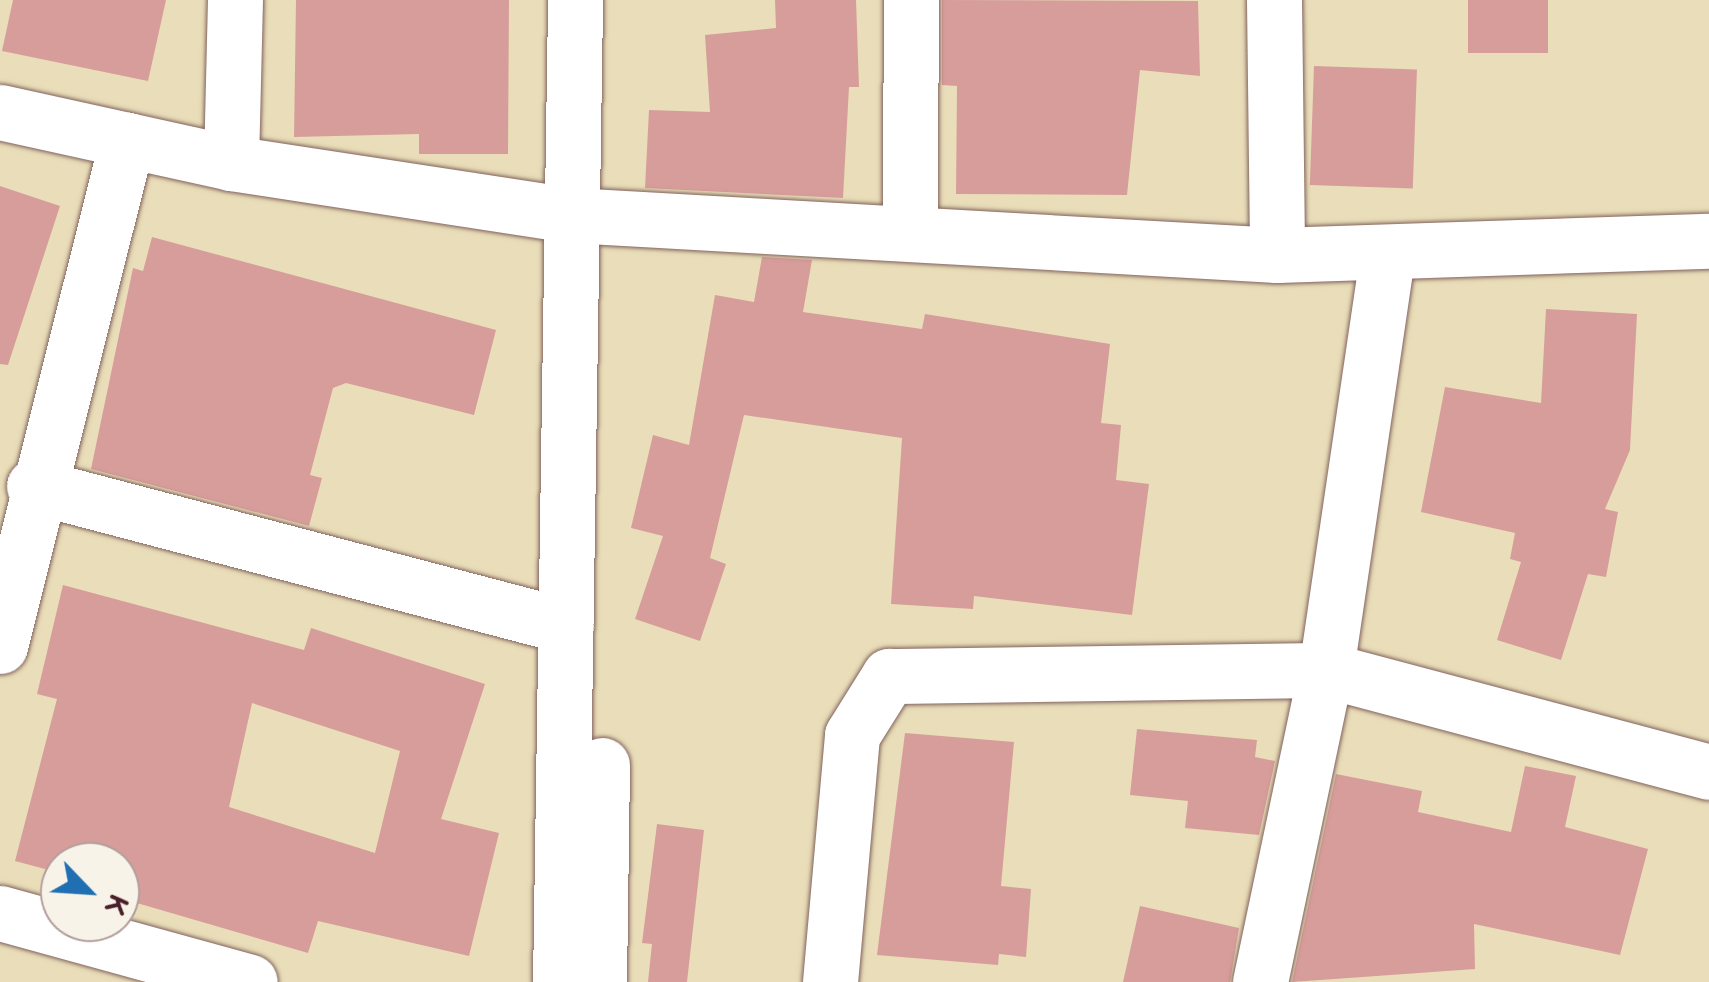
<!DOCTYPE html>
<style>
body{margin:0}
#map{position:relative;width:1709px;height:982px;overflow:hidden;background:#e9deb9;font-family:"Balsamiq Sans",sans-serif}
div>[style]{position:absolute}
.building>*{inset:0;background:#d79d9b;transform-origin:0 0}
.roads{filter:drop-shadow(0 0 2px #82625d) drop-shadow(0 0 2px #82625d)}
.minor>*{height:55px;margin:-27.5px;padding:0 27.5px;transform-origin:27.5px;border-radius:27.5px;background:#fff}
span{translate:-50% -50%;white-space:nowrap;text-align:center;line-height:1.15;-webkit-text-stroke:8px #f7f3e8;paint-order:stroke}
.north{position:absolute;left:40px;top:842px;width:100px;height:100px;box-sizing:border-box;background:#f7f3e8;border:2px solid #b29e9c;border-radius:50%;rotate:115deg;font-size:28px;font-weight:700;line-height:40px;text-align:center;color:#4a1f2b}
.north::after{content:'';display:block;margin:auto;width:35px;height:45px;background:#1f6fb2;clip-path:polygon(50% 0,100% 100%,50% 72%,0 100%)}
</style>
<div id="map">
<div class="building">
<i style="clip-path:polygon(13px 0,166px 0,148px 81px,2px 51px)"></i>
<i style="clip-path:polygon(296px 0,509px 0,508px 154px,419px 154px,419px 134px,294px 137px)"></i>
<i style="clip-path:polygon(775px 0,856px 0,859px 87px,849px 87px,843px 198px,645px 188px,649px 110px,710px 112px,705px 35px,776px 28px)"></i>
<i style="clip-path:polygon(942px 0,1198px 1px,1200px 76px,1140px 70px,1127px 195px,956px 194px,957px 86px,942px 85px)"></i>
<i style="left:1468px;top:0;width:80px;height:53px"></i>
<i style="left:1314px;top:66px;width:103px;height:119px;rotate:2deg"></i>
<i style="clip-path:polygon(0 186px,60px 206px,8px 365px,0 364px)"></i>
<i style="clip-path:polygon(152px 237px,496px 330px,474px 415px,346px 383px,333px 388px,310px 475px,322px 478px,309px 526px,91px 469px,133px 268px,143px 271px)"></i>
<i style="clip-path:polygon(762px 257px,812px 260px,803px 312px,922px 329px,925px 314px,1110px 344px,1101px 423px,1121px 425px,1116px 480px,1149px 484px,1132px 615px,974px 596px,973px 609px,891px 604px,902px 438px,744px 415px,710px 558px,726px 564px,700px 641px,635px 619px,663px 536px,631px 528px,653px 435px,689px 445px,715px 295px,754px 302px)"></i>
<i style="clip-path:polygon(1546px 309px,1637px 314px,1630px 450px,1605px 509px,1618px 512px,1606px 577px,1588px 574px,1561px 660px,1497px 640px,1521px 562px,1510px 559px,1515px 533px,1421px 512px,1445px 387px,1541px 403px)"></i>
<i style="clip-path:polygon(evenodd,63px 585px,304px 650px,311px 628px,485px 684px,441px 819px,499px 833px,469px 956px,318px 921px,308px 953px,130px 901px,120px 862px,60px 862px,60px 873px,15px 861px,57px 699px,37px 694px,63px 585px,252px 703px,400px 751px,375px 853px,229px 807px,252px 703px)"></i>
<i style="clip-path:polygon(1137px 729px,1257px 740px,1255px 757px,1275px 761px,1259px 835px,1185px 828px,1188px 801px,1130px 795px)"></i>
<i style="clip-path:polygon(905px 733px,1014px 742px,1001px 886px,1031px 889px,1026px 957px,999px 954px,998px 965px,877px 955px)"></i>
<i style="clip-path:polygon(1525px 766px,1576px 776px,1565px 827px,1648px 849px,1620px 955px,1474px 924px,1475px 969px,1292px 982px,1336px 774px,1422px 791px,1418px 812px,1511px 832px)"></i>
<i style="clip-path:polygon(657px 824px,704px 830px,687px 982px,648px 982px,652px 944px,642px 943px)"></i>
<i style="clip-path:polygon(1140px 906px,1239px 928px,1230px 982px,1123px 982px)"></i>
</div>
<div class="roads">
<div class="minor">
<i style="left:1274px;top:0;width:255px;rotate:89.3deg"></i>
<i style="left:0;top:112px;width:237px;rotate:12.4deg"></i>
<i style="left:231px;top:163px;width:344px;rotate:8.7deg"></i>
<i style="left:571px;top:215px;width:707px;rotate:3.24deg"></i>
<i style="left:1277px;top:255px;width:432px;rotate:-1.9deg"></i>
<i style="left:231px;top:163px;width:163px;rotate:-88.6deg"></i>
<i style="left:910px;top:233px;width:233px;rotate:-89.8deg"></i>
<i style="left:34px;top:486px;width:550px;rotate:14.74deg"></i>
<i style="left:0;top:646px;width:522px;rotate:-75.91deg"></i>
<i style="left:0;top:913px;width:259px;rotate:15.4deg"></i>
<i style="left:560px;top:982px;width:982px;rotate:-89.12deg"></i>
<i style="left:599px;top:982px;width:217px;rotate:-89.2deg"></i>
<i style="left:830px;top:982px;width:248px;rotate:-84.9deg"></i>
<i style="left:852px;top:735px;width:70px;rotate:-57.9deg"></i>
<i style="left:889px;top:676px;width:437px;rotate:-0.8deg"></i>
<i style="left:1326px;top:670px;width:396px;rotate:14.9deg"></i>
<i style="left:1260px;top:982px;width:319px;rotate:-78.1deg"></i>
<i style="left:1326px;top:670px;width:419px;rotate:-81.6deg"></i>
</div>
</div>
<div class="north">K</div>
</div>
